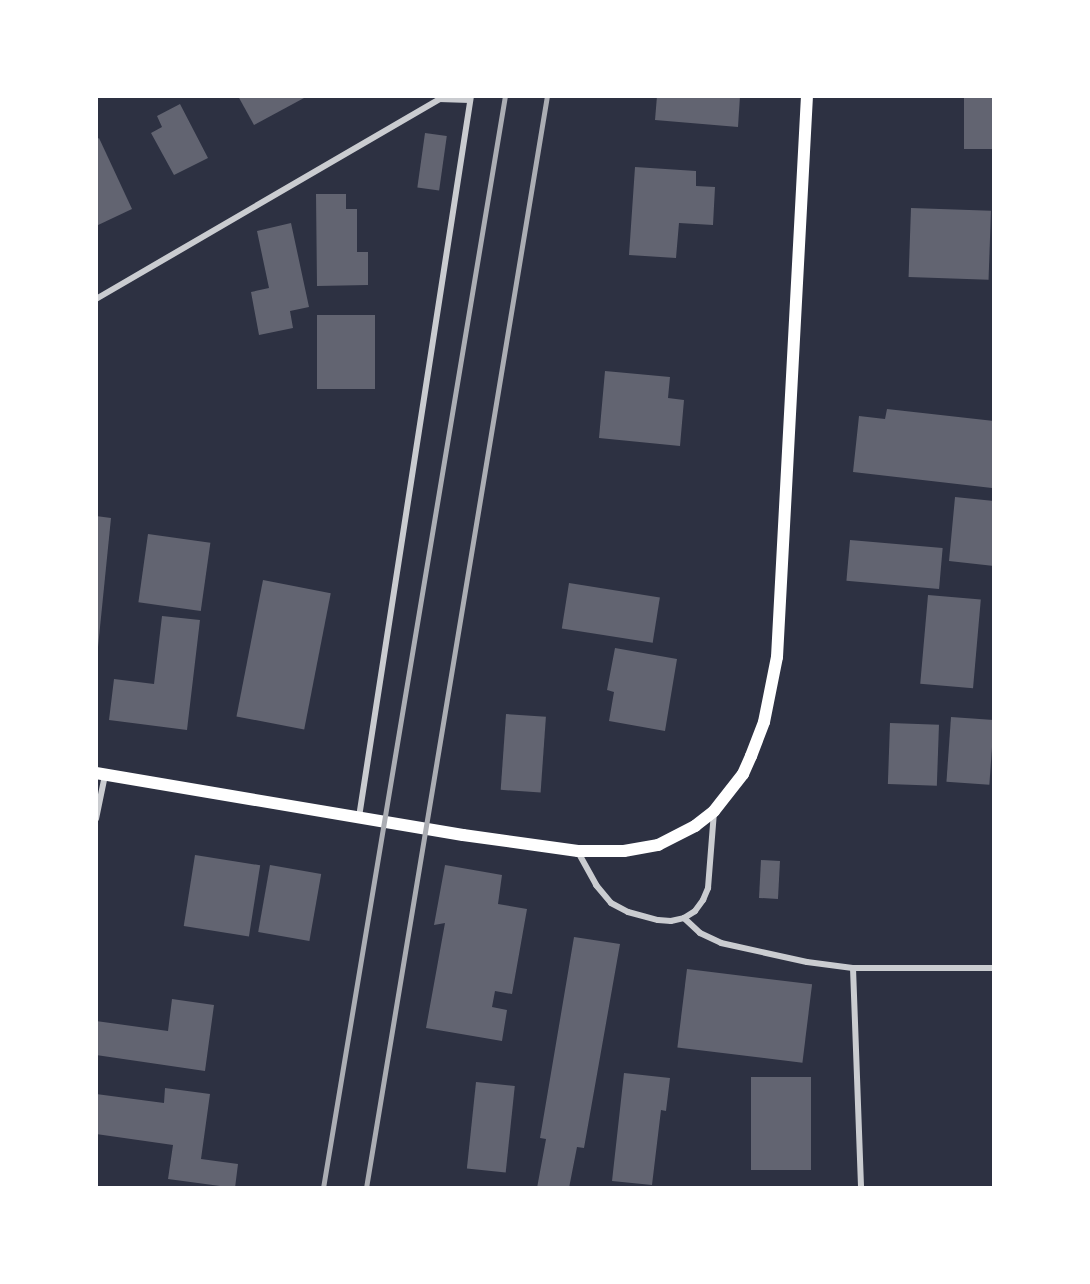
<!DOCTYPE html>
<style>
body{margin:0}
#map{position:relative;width:1090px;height:1284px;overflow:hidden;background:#2d3142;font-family:Cabin,sans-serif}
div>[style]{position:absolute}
.building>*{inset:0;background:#626471;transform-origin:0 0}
.minor>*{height:6px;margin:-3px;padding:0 3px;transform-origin:3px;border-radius:3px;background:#caccd0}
.secondary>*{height:12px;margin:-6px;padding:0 6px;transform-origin:6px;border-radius:6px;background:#fff}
.rail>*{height:4.5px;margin:-2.25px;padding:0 2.25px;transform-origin:2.25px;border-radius:2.25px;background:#abadb3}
span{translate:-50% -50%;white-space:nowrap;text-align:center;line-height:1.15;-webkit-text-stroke:4.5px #fff;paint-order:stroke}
.frame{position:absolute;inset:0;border:98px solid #fff;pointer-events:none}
</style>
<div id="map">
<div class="building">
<i style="clip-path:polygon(238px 96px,303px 96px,304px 98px,254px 125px)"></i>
<i style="clip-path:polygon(657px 96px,740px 96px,738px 127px,655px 120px)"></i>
<i style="left:964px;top:96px;width:30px;height:53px"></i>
<i style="clip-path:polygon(180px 104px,208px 158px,174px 175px,151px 133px,162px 127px,157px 116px)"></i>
<i style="left:425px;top:133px;width:22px;height:55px;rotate:8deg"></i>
<i style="clip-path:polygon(99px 138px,132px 209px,96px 226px,96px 140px)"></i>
<i style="clip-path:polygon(635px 167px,696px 171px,696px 186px,715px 187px,713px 225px,679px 223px,676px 258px,629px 255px)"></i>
<i style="clip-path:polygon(316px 194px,346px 194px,346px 209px,357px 209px,357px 252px,368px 252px,368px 285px,317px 286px)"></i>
<i style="left:911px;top:208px;width:80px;height:69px;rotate:2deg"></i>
<i style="clip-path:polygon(291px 223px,309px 307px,290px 311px,293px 328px,259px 335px,251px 292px,269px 288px,257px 231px)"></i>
<i style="left:317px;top:315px;width:58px;height:74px"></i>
<i style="clip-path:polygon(605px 371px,670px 377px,668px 398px,684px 400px,680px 446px,599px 438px)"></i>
<i style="clip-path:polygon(887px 409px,994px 421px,992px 488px,853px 472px,859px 416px,885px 419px)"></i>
<i style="clip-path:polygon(955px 497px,994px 501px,994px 566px,949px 561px)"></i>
<i style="clip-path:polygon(96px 516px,111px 518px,98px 647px,96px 647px)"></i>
<i style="left:148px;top:534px;width:63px;height:69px;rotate:8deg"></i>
<i style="left:850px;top:540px;width:93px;height:41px;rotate:5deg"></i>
<i style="left:263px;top:580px;width:69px;height:139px;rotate:11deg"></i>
<i style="left:569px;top:583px;width:92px;height:46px;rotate:9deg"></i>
<i style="left:928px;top:595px;width:53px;height:89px;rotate:5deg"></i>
<i style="clip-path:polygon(162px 616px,200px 620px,187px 730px,109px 720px,114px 679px,154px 684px)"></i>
<i style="clip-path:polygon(615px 648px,677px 659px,665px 731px,609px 721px,614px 692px,607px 690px)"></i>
<i style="left:506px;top:714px;width:40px;height:76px;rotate:4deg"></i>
<i style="left:951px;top:717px;width:43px;height:65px;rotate:4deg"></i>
<i style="left:890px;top:723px;width:49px;height:61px;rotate:2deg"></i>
<i style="left:195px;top:855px;width:66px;height:72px;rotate:9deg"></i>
<i style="left:761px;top:860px;width:19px;height:38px;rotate:3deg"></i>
<i style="left:270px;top:865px;width:52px;height:68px;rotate:10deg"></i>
<i style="clip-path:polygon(445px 865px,502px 875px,498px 904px,527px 909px,512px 994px,495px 991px,492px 1007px,507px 1010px,502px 1041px,426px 1028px,445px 923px,434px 925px)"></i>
<i style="clip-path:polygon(574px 937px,620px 944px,584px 1148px,577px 1147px,569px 1188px,537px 1188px,546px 1139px,540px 1138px)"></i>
<i style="left:687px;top:969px;width:126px;height:79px;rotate:7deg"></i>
<i style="clip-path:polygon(172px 999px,214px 1005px,205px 1071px,96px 1055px,96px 1021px,168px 1031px)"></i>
<i style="clip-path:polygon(624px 1073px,670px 1078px,666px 1111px,661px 1110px,652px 1185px,612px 1181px)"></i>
<i style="left:751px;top:1077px;width:60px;height:93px"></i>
<i style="left:476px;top:1082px;width:39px;height:87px;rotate:6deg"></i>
<i style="clip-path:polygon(165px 1088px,210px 1094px,201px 1159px,238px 1164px,235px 1188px,168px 1179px,173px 1145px,96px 1134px,96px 1094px,164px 1103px)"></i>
</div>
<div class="minor">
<i style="left:96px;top:299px;width:397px;rotate:-30.2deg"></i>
<i style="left:439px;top:99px;width:31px;rotate:2deg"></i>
<i style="left:359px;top:817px;width:730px;rotate:-81.17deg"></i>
<i style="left:96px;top:819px;width:45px;rotate:-78.4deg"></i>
<i style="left:578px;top:852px;width:38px;rotate:61deg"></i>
<i style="left:596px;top:885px;width:23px;rotate:50deg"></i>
<i style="left:611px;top:903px;width:19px;rotate:28deg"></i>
<i style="left:628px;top:912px;width:31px;rotate:15deg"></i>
<i style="left:658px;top:920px;width:13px;rotate:4deg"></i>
<i style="left:671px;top:921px;width:13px;rotate:-13deg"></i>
<i style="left:684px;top:918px;width:13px;rotate:-32deg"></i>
<i style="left:695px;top:911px;width:14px;rotate:-54deg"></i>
<i style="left:703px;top:900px;width:13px;rotate:-67deg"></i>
<i style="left:708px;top:888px;width:76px;rotate:-85.5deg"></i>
<i style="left:684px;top:918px;width:22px;rotate:43deg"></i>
<i style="left:700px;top:933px;width:23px;rotate:25deg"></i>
<i style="left:721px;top:943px;width:88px;rotate:12.5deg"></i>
<i style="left:807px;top:962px;width:46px;rotate:7.4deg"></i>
<i style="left:853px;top:968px;width:141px"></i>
<i style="left:853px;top:968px;width:220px;rotate:87.9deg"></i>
</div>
<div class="secondary">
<i style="left:96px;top:773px;width:372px;rotate:9.6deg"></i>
<i style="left:463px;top:835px;width:116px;rotate:7.9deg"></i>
<i style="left:578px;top:851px;width:46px"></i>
<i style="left:624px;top:851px;width:35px;rotate:-10deg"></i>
<i style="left:658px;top:845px;width:42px;rotate:-27.2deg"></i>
<i style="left:695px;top:826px;width:24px;rotate:-38deg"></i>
<i style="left:714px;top:811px;width:47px;rotate:-51.9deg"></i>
<i style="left:743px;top:774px;width:20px;rotate:-66deg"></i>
<i style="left:751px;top:756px;width:36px;rotate:-69deg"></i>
<i style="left:764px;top:722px;width:66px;rotate:-78.7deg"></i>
<i style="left:777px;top:657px;width:562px;rotate:-86.94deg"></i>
</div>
<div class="rail">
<i style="left:323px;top:1188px;width:1107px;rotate:-80.54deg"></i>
<i style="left:366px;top:1188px;width:1107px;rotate:-80.59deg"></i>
</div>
<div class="frame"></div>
</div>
